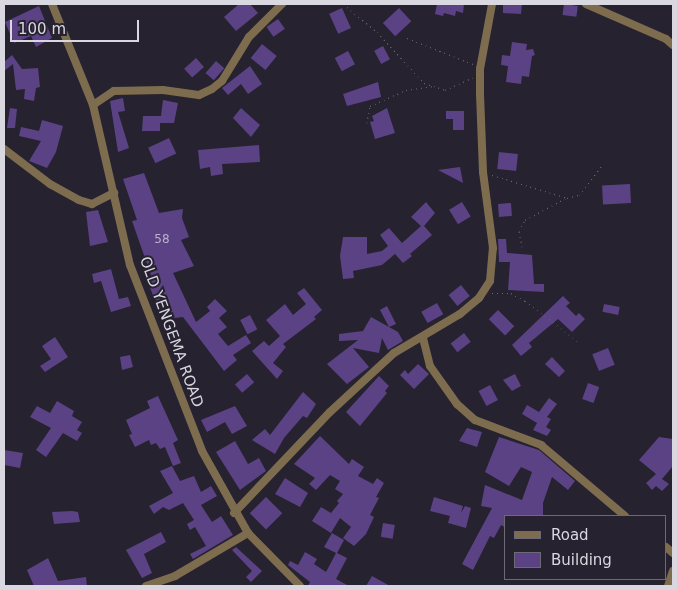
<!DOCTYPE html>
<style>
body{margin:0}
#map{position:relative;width:677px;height:590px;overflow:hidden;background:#26222f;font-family:"DejaVu Sans",sans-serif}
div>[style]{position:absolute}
.building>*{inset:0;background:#5a4285;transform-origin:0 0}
.path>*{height:1px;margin-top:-0.5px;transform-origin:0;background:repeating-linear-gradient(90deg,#6d6974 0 1px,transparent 0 5px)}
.minor>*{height:8px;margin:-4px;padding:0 4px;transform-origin:4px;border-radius:4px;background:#7d6c4e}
span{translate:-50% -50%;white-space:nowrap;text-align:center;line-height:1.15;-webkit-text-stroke:4px #26222f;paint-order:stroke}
.number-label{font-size:12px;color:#b9b2c8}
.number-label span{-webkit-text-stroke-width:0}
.street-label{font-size:15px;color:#d9d7df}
.frame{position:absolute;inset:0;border:5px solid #d9d7df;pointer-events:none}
.legend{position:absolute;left:504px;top:515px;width:162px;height:65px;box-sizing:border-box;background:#26222f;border:1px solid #6e6a75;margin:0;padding:6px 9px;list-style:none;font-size:15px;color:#d9d7df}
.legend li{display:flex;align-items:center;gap:10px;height:25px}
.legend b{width:25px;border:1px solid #6e6a75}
.scale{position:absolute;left:10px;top:20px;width:129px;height:22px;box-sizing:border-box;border:2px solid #d9d7df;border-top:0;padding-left:6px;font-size:15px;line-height:18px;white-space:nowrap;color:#d9d7df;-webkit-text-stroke:4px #26222f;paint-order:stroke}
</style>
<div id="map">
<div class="building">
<i style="clip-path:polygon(239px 4px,250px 4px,258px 13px,236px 31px,224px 17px)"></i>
<i style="clip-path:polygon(437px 4px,464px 4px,463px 13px,456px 11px,455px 16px,444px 13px,443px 16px,435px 14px)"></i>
<i style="clip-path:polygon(503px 4px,522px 4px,521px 14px,503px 13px)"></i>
<i style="left:564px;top:4px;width:14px;height:11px;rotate:8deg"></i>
<i style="clip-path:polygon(39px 6px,52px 38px,36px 47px,31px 36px,14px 43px,5px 22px)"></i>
<i style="left:342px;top:8px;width:22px;height:14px;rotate:66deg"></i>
<i style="left:399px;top:8px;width:18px;height:22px;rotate:47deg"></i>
<i style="left:278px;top:19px;width:12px;height:14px;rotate:55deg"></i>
<i style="clip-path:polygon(512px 42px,527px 44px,526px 50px,533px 49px,535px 55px,532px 56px,529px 77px,522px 76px,521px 84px,506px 82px,508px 66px,501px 65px,502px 55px,510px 56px)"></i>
<i style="left:262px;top:44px;width:19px;height:18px;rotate:39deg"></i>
<i style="left:383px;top:46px;width:15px;height:10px;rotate:62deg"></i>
<i style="left:348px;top:51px;width:15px;height:15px;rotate:62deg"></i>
<i style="clip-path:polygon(12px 55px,22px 69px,38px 68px,40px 87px,36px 88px,34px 101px,24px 99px,25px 89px,16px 90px,13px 64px,4px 71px,4px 62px)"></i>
<i style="left:196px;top:58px;width:12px;height:16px;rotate:48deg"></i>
<i style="left:216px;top:61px;width:11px;height:16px;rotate:41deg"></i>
<i style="clip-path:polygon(250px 66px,262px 84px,248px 94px,241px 84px,228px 95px,222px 88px)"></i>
<i style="clip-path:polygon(378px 82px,381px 97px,347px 106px,343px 94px)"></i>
<i style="clip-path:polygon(123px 98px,125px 111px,118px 112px,129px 148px,118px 152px,110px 101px)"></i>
<i style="clip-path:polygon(163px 100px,178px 103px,174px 123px,160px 123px,160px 131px,142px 131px,143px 116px,161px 116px)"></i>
<i style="clip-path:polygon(10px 108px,17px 109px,15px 128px,7px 128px)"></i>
<i style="clip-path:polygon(241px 108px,260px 125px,251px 137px,233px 118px)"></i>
<i style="clip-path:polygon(387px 108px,395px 133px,375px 139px,370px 122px,374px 121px,372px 116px)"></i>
<i style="clip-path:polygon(446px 111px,464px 111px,464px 130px,453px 130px,453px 119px,446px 119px)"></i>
<i style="clip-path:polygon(42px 120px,63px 126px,56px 152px,47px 168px,29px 161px,41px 141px,19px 136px,21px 127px,39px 131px)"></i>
<i style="left:169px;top:138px;width:17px;height:23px;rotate:65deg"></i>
<i style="clip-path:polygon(259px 145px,260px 162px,222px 164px,223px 174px,211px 176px,210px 167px,200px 169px,198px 150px)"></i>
<i style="left:499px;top:152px;width:19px;height:17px;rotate:6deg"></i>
<i style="clip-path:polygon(460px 167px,463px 183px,438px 170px)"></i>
<i style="clip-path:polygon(144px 173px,159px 213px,183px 209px,182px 218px,189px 237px,181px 240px,194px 266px,173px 273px,196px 322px,210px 311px,207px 307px,215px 299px,227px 311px,219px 318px,227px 327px,218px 334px,228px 346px,246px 335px,251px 343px,233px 355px,237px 360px,224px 371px,183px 317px,174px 318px,165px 299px,157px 301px,154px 298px,147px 280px,152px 278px,132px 221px,137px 220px,123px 179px)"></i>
<i style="left:630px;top:184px;width:19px;height:28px;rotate:87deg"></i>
<i style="clip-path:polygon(426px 202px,435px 213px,424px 226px,432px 235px,410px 254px,412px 256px,403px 263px,395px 254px,382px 265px,353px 271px,354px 278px,343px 279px,340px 256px,343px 237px,367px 237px,367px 254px,382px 251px,388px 246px,380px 235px,389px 228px,402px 243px,421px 226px,411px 217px)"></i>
<i style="left:462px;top:202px;width:17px;height:15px;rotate:59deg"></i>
<i style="left:511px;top:203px;width:13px;height:13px;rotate:86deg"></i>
<i style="clip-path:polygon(98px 210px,108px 242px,90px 246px,86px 212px)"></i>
<i style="clip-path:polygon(498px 239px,506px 239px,507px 253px,532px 255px,534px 284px,544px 284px,544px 292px,508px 290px,510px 262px,499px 262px)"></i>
<i style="clip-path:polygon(111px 269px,119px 299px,128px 297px,131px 306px,111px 312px,101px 281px,94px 283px,92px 274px)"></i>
<i style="left:461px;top:285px;width:14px;height:16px;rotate:51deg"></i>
<i style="clip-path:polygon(304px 288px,322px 310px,314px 317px,316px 319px,283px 344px,286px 347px,273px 363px,283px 371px,277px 379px,252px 351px,264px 341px,269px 346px,280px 336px,266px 320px,285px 304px,293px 315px,306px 304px,297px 293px)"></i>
<i style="clip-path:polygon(563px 296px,570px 303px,566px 306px,576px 316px,579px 313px,585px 319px,572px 332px,558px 319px,529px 343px,532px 347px,521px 356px,512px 345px)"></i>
<i style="left:437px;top:303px;width:13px;height:18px;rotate:61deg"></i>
<i style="left:604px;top:304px;width:16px;height:8px;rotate:11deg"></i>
<i style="clip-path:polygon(387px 306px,396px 324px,389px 327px,398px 332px,403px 341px,388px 350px,382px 338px,379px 353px,353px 348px,369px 367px,347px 384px,327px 364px,358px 340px,339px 341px,339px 334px,363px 331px,371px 317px,389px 327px,380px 310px)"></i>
<i style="left:498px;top:310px;width:23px;height:13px;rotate:45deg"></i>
<i style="left:250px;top:315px;width:16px;height:11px;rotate:63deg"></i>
<i style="left:464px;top:333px;width:11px;height:17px;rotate:52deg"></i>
<i style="clip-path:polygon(55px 337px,68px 357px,45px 372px,40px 366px,51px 359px,42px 346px)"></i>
<i style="left:608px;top:348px;width:18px;height:17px;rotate:68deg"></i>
<i style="clip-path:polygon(130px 355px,133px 367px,122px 370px,120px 357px)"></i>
<i style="clip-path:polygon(552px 357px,565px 371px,559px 377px,545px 364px)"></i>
<i style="clip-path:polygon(418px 364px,429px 374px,414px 389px,400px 375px,405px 370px,408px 374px)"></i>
<i style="left:247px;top:374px;width:11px;height:16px;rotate:49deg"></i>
<i style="clip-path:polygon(515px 374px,521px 386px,512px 391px,503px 380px)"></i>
<i style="clip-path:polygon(379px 376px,389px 386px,385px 391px,387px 393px,360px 426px,346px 412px)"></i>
<i style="left:588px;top:383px;width:12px;height:17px;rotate:20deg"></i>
<i style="left:490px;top:385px;width:17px;height:13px;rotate:62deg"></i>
<i style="clip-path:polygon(303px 392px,316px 404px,307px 418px,303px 416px,284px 438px,275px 454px,252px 440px,265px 429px,270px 435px)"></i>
<i style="clip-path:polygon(158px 396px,178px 440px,173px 443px,181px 463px,173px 466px,165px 447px,160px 449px,156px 443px,151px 445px,149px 440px,135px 447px,129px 435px,132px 434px,126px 420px,150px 408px,147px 401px)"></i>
<i style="clip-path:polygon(549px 398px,557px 404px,547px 417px,551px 419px,546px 427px,551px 430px,547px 436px,533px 430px,537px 423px,522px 414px,527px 405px,539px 412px)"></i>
<i style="clip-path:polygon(57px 401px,74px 411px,72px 416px,82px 422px,77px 430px,82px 433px,77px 441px,63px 433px,46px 457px,36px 450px,51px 428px,30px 417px,37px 406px,50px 413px)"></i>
<i style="clip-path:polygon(235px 406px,247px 426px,232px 434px,225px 422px,207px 432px,201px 420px)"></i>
<i style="clip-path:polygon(467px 428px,482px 432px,477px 447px,459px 441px)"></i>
<i style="clip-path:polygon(320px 436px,349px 464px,352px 459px,364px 467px,358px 476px,373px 484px,377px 478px,384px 483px,376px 497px,379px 498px,370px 515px,374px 517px,366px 534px,354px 546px,343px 538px,351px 527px,340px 518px,331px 533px,312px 521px,321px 507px,331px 513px,339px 503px,337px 501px,343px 494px,335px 489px,340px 481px,330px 475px,316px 490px,309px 484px,315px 478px,294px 464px)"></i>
<i style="clip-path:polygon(499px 437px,539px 450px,575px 481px,568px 490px,552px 477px,543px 503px,543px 516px,506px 516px,506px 528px,501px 525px,494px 538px,490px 536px,473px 570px,462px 564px,492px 508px,481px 506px,485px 485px,522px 500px,532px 472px,521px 467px,509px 486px,485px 472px)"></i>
<i style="clip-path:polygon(659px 437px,673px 439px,673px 466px,662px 479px,669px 484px,662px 491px,656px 486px,652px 490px,646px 483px,656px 474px,639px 460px)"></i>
<i style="clip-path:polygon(235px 441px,248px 464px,259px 458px,266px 471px,240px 490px,216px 452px)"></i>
<i style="clip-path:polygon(4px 450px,23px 453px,20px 468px,4px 465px)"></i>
<i style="clip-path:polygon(172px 466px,180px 481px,194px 476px,201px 492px,211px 486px,217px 496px,201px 505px,212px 522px,221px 516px,233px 535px,193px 559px,190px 554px,206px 546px,195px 527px,190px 530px,187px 524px,194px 520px,183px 503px,169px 510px,163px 507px,154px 514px,149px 506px,173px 493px,160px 471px)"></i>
<i style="clip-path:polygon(285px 478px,308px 493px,300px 507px,275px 494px)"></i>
<i style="left:266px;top:497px;width:23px;height:23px;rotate:45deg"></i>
<i style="clip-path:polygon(434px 497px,463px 506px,461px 513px,465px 506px,471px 508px,466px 528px,448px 523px,450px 516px,430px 511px)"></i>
<i style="clip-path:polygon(72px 511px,78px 512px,80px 522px,54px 524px,52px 512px)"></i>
<i style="left:383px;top:523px;width:12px;height:14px;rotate:9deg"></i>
<i style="clip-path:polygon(161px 532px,166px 542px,144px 554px,152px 573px,142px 578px,126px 550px)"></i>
<i style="clip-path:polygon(332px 533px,344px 540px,337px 553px,347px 558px,336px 579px,349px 586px,308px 586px,310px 582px,288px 565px,290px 561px,298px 565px,305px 552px,317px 559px,314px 564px,326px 572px,336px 553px,324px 547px)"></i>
<i style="clip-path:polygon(236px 547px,262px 571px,251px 582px,246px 577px,252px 571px,232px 550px)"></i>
<i style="clip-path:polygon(48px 558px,58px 581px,86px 577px,87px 586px,34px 586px,27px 570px)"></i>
<i style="clip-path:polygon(372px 576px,390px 586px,366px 586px)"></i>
</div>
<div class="path">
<i style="left:343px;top:4px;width:44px;rotate:39.5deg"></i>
<i style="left:377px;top:32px;width:69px;rotate:47.3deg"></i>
<i style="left:424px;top:83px;width:22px;rotate:18deg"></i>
<i style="left:445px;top:90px;width:30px;rotate:-24deg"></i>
<i style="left:407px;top:38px;width:71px;rotate:21.5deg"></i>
<i style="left:367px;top:123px;width:17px;rotate:-80deg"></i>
<i style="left:370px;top:106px;width:39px;rotate:-24deg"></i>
<i style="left:406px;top:90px;width:27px;rotate:-8deg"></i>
<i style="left:492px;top:175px;width:78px;rotate:17deg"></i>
<i style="left:567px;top:198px;width:12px;rotate:-14deg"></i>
<i style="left:579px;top:195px;width:36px;rotate:-52deg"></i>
<i style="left:522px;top:247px;width:16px;rotate:-101deg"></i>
<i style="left:519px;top:231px;width:13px;rotate:-61deg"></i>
<i style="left:525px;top:220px;width:47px;rotate:-28.2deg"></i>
<i style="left:492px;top:293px;width:19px"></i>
<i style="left:511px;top:293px;width:16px;rotate:30deg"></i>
<i style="left:525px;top:301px;width:69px;rotate:37.4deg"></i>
</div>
<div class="minor">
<i style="left:52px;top:4px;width:109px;rotate:67.9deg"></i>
<i style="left:93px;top:105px;width:164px;rotate:77deg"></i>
<i style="left:130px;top:265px;width:199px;rotate:68.8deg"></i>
<i style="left:202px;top:451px;width:94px;rotate:60.7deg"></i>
<i style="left:248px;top:533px;width:74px;rotate:45.5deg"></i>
<i style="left:586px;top:4px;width:87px;rotate:23.6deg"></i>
<i style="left:666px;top:39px;width:9px;rotate:41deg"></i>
<i style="left:93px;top:105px;width:25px;rotate:-34deg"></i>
<i style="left:114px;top:91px;width:49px;rotate:-1.2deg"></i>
<i style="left:163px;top:90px;width:36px;rotate:8deg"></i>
<i style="left:199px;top:95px;width:14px;rotate:-25deg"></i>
<i style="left:212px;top:89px;width:13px;rotate:-39deg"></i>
<i style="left:222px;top:81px;width:52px;rotate:-58.5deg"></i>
<i style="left:249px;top:37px;width:47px;rotate:-45deg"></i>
<i style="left:4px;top:149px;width:58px;rotate:37.3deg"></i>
<i style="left:50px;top:184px;width:33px;rotate:29deg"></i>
<i style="left:79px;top:200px;width:14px;rotate:17deg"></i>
<i style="left:92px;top:204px;width:25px;rotate:-27deg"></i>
<i style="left:423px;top:338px;width:29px;rotate:76deg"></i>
<i style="left:430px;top:366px;width:47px;rotate:54.6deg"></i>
<i style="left:457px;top:404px;width:24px;rotate:42deg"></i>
<i style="left:475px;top:420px;width:71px;rotate:20.7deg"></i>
<i style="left:541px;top:445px;width:110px;rotate:40.2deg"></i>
<i style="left:234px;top:513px;width:139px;rotate:-46.5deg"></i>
<i style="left:330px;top:412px;width:87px;rotate:-42.7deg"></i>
<i style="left:394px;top:353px;width:77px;rotate:-30.6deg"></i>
<i style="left:460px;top:314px;width:25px;rotate:-40deg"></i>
<i style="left:479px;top:298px;width:20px;rotate:-57deg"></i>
<i style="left:490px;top:281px;width:33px;rotate:-85deg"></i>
<i style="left:493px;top:248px;width:77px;rotate:-97.5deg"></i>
<i style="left:483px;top:172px;width:77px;rotate:-92.2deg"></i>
<i style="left:480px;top:95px;width:26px;rotate:-90deg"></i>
<i style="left:480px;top:69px;width:66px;rotate:-79.5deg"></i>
<i style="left:666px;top:547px;width:9px;rotate:41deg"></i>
<i style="left:146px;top:586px;width:31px;rotate:-19deg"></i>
<i style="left:175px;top:576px;width:85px;rotate:-30.5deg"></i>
<i style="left:668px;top:586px;width:16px;rotate:-72deg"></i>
</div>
<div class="number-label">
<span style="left:162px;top:240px">58</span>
</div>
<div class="street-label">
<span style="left:171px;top:332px;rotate:70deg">OLD YENGEMA ROAD</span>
</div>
<div class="frame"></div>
<ul class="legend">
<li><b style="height:6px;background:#7d6c4e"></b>Road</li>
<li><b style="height:14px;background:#5a4285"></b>Building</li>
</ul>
<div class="scale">100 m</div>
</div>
